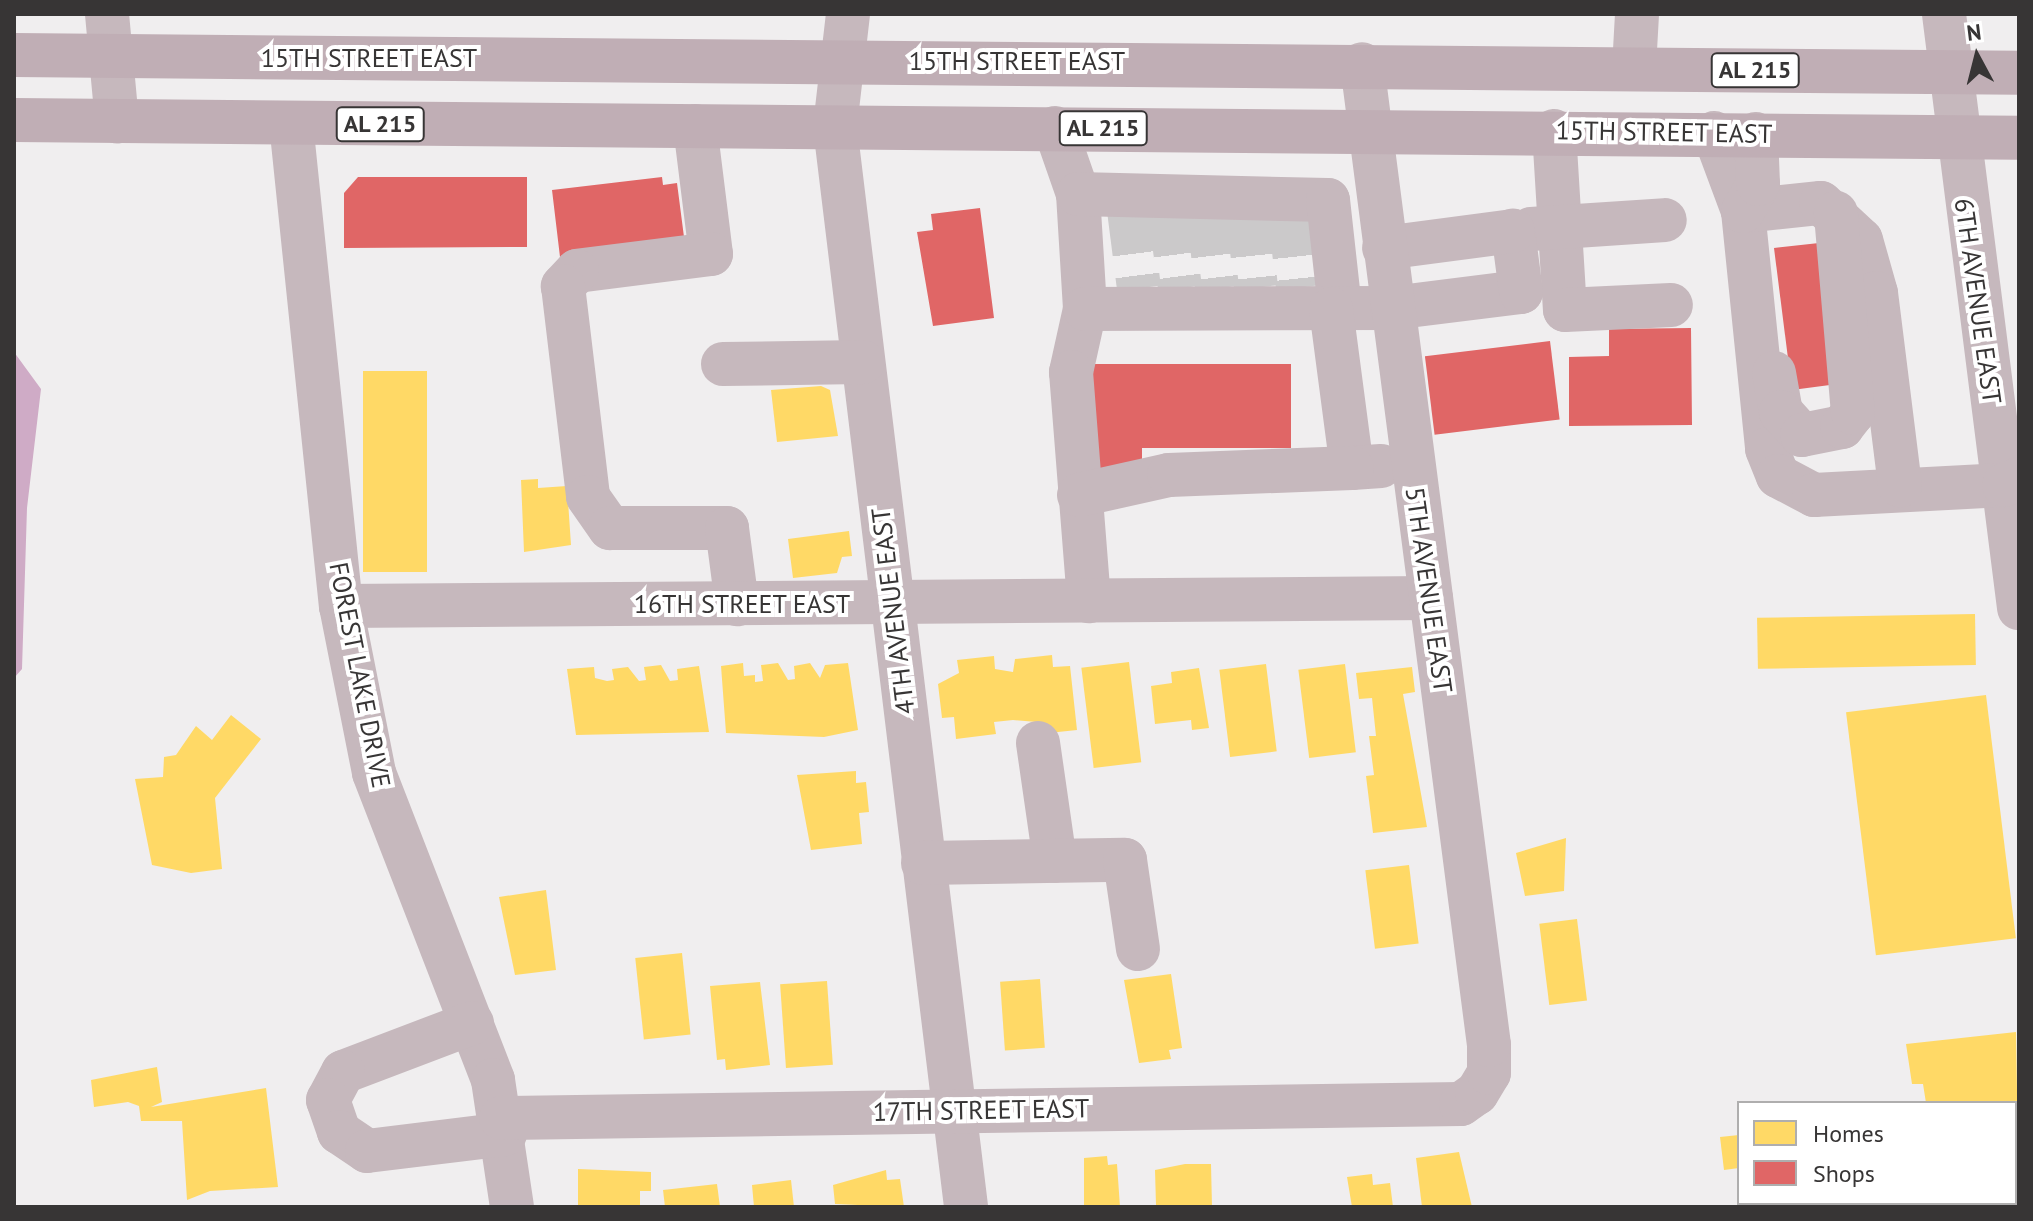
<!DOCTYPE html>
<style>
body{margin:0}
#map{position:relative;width:2033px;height:1221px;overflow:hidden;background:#f0eeef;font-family:"PT Sans",sans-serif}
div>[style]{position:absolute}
.water>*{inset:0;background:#cfabc6}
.homes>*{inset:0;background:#ffd966;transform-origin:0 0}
.shops>*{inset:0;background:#e06666;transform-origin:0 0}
.minor-tunnel>*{height:44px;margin-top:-22px;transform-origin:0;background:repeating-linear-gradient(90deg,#cbc9ca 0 44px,transparent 0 66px)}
.minor>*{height:44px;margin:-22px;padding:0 22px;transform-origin:22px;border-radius:22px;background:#c6b8bd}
.major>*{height:44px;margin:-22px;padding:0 22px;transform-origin:22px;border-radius:22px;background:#c0aeb5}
span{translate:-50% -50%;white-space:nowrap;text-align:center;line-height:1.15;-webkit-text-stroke:8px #fff;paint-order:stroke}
.shield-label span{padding:2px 6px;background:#fff;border:2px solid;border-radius:6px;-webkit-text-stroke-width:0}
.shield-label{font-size:24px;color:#373535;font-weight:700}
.street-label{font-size:26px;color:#373535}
.frame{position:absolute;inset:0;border:16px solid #373535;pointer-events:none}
.legend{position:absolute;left:1737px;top:1101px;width:280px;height:104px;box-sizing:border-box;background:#fff;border:2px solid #afaeae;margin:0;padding:10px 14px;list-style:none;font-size:24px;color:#373535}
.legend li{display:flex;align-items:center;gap:16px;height:40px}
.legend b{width:40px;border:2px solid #afaeae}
.north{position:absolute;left:1937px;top:16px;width:80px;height:80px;-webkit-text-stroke:6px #fff;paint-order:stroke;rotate:353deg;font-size:22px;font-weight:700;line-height:32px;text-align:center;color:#373535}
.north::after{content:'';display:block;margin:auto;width:28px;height:36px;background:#373535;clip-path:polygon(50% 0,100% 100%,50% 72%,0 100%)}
</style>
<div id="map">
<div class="water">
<i style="clip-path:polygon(14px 352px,41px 389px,27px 508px,22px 669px,14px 678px)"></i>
</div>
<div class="homes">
<i style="left:363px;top:371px;width:64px;height:201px"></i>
<i style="clip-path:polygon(821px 386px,830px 390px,838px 436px,777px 442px,771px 390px)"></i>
<i style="clip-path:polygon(538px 479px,538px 488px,567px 486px,571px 545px,524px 552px,521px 480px)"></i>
<i style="clip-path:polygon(849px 531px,852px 556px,842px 557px,837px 573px,793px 578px,788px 539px)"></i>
<i style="left:1975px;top:614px;width:51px;height:218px;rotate:89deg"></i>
<i style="clip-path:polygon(1052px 655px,1053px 667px,1070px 666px,1077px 730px,1039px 734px,1037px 722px,1013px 720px,994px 722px,996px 734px,956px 739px,954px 717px,942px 718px,938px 684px,959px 673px,957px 660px,994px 656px,995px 669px,1013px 672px,1015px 659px)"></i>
<i style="left:1129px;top:662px;width:101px;height:48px;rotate:83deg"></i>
<i style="clip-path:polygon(743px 663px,744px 676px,755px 675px,755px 682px,763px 681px,761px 665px,778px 663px,788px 680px,795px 679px,794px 666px,810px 663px,820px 678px,825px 665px,848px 663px,858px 730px,824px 737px,726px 733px,721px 666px)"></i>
<i style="left:1266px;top:664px;width:88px;height:47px;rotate:83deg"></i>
<i style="left:1345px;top:664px;width:89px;height:47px;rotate:83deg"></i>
<i style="clip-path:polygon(661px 665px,670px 681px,678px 680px,677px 669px,699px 666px,709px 732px,576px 735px,567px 669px,594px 667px,595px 678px,607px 681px,614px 680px,612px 669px,628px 667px,639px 681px,646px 680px,644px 667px)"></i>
<i style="clip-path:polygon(1412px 667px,1415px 692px,1403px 694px,1427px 827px,1373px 833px,1366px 776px,1374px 775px,1369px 736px,1376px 736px,1372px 698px,1359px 699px,1356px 673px)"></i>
<i style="clip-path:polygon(1199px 668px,1209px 728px,1192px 730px,1191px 720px,1155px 724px,1151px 686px,1172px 683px,1171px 672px)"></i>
<i style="left:1986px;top:695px;width:245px;height:141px;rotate:83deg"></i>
<i style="clip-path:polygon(231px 715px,261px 739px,215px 798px,222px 869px,191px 873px,152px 865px,135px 779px,163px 777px,164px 757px,176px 755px,196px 726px,212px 740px)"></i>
<i style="clip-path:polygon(856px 771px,856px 783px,866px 782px,869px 812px,859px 813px,862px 844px,811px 850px,797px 775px)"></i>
<i style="clip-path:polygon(1566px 838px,1564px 891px,1525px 896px,1516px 853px)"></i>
<i style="left:1409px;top:865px;width:79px;height:44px;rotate:83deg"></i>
<i style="clip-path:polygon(546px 890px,556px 970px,515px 975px,499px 897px)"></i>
<i style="left:1577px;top:919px;width:82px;height:38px;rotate:83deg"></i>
<i style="left:682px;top:953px;width:82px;height:47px;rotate:84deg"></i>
<i style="clip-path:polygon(1171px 974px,1182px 1048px,1169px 1050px,1171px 1059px,1139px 1063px,1124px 980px)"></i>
<i style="left:1040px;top:979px;width:69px;height:40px;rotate:86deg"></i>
<i style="left:827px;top:981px;width:84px;height:47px;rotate:86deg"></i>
<i style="clip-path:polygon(760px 982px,770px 1065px,726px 1070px,725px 1059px,717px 1060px,710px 986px)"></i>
<i style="clip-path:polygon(2016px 1032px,2019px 1207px,1928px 1207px,2015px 1203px,2015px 1103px,1926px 1103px,1923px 1084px,1912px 1084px,1906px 1044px)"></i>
<i style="clip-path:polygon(157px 1067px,162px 1102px,151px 1107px,266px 1088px,278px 1187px,210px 1191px,187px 1200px,182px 1121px,141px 1121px,139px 1106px,128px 1102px,94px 1107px,91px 1080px)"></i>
<i style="clip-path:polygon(1739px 1135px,1739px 1168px,1724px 1170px,1720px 1137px)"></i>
<i style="clip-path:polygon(1459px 1152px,1472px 1207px,1422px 1207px,1416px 1158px)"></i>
<i style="clip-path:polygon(1107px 1156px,1108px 1165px,1117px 1164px,1120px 1207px,1084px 1207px,1084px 1158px)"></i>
<i style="clip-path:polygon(1185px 1164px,1211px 1164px,1212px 1207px,1156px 1205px,1155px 1170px)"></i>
<i style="clip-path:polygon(578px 1169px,651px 1172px,651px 1191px,640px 1191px,640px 1207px,578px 1207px)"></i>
<i style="clip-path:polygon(886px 1170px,887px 1180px,900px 1179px,904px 1207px,835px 1204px,833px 1185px)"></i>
<i style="clip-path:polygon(1372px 1174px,1373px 1185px,1390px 1183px,1393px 1207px,1352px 1207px,1347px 1177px)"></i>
<i style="clip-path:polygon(791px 1180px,794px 1207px,754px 1207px,752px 1185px)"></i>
<i style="clip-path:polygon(717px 1184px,720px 1207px,665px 1207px,663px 1190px)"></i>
</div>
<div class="shops">
<i style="clip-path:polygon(358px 177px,527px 177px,527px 247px,344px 248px,344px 193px)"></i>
<i style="clip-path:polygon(662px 177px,663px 185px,677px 183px,684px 237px,560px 257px,552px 190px)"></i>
<i style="clip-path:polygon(980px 208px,994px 318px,933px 326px,917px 232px,933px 230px,931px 214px)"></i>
<i style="clip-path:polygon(1819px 243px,1845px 383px,1792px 390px,1774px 248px)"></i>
<i style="clip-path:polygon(1691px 328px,1692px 425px,1569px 426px,1569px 357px,1609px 356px,1609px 329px)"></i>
<i style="left:1550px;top:341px;width:79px;height:126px;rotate:83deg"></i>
<i style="clip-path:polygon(1089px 364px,1291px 364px,1291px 448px,1142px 448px,1142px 468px,1089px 468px)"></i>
</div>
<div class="minor-tunnel">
<i style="left:1129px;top:210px;width:79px;rotate:82.7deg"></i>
<i style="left:1170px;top:211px;width:78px;rotate:82.6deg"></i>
<i style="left:1208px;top:212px;width:77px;rotate:83.2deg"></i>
<i style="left:1248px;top:212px;width:76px;rotate:84deg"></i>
<i style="left:1290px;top:213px;width:75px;rotate:83.9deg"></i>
</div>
<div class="minor">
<i style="left:107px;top:14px;width:108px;rotate:84.7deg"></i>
<i style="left:848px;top:14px;width:114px;rotate:96.6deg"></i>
<i style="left:835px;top:127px;width:1088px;rotate:83.08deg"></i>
<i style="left:1944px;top:14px;width:599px;rotate:82.8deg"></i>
<i style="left:1634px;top:68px;width:54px;rotate:-86.8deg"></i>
<i style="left:291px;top:123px;width:486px;rotate:84.1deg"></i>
<i style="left:341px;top:606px;width:170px;rotate:78.8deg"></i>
<i style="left:374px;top:773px;width:329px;rotate:68.8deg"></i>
<i style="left:493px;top:1080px;width:128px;rotate:81.5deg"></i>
<i style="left:695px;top:126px;width:129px;rotate:82.9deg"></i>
<i style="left:711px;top:254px;width:135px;rotate:172.8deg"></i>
<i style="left:577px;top:271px;width:21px;rotate:133deg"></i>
<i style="left:563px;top:286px;width:212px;rotate:83.2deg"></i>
<i style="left:588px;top:497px;width:38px;rotate:55deg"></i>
<i style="left:610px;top:528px;width:117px"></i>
<i style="left:727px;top:528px;width:77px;rotate:82.5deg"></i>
<i style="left:1055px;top:128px;width:70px;rotate:70.8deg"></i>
<i style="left:1078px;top:194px;width:115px;rotate:86.5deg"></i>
<i style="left:1085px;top:309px;width:65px;rotate:102.5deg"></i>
<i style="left:1071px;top:372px;width:230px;rotate:85.5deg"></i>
<i style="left:1554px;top:131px;width:179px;rotate:86.5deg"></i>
<i style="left:1565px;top:310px;width:106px;rotate:-2.7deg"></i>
<i style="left:1714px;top:133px;width:83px;rotate:69.6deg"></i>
<i style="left:1743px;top:211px;width:239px;rotate:84.2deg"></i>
<i style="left:1767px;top:449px;width:29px;rotate:68deg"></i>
<i style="left:1778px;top:476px;width:41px;rotate:27.8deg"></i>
<i style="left:1814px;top:495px;width:190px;rotate:-3deg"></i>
<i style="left:2004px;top:485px;width:16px;rotate:-22deg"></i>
<i style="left:1078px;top:194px;width:250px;rotate:1.4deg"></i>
<i style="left:1328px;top:200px;width:110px;rotate:83.7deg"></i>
<i style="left:1743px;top:211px;width:78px;rotate:-5.9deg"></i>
<i style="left:1821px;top:203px;width:54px;rotate:42.8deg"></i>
<i style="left:1861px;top:240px;width:55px;rotate:74.2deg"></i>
<i style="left:1876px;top:293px;width:194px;rotate:82.9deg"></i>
<i style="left:1743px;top:211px;width:31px;rotate:-61deg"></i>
<i style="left:1758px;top:184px;width:50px;rotate:-92.3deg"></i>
<i style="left:1531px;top:229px;width:134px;rotate:-3.8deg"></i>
<i style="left:1085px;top:309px;width:307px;rotate:-0.2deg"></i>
<i style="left:1392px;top:308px;width:130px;rotate:-7.1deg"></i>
<i style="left:1521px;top:292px;width:62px;rotate:-97.5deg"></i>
<i style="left:1513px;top:231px;width:130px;rotate:172.5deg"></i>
<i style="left:1331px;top:309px;width:160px;rotate:82.5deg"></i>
<i style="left:1352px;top:468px;width:29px;rotate:-4deg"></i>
<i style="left:723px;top:364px;width:140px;rotate:-0.8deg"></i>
<i style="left:1774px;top:373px;width:40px;rotate:80deg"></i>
<i style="left:1781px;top:412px;width:31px;rotate:48deg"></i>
<i style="left:1802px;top:435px;width:41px;rotate:-11.3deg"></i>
<i style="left:1842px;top:427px;width:18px;rotate:-52deg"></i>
<i style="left:1853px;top:413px;width:201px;rotate:-94.9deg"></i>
<i style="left:1079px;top:495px;width:92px;rotate:-12.5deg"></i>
<i style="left:1169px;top:475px;width:183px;rotate:-2.2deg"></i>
<i style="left:341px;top:606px;width:1090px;rotate:-0.42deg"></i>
<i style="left:1038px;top:743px;width:119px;rotate:81.8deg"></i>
<i style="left:923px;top:863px;width:202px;rotate:-0.9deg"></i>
<i style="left:1125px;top:860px;width:90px;rotate:81.7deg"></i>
<i style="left:472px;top:1023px;width:138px;rotate:159.2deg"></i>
<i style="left:343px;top:1072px;width:32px;rotate:118deg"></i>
<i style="left:328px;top:1100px;width:34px;rotate:71deg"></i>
<i style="left:339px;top:1132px;width:34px;rotate:34deg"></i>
<i style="left:367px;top:1151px;width:139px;rotate:-7deg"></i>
<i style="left:501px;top:1118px;width:960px;rotate:-0.84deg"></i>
<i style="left:1461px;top:1104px;width:19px;rotate:-35deg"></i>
<i style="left:1477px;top:1093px;width:23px;rotate:-59deg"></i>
<i style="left:1489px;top:1073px;width:28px;rotate:-90deg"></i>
<i style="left:1489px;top:1045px;width:989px;rotate:-97.38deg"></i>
</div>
<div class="major">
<i style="left:14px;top:55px;width:2005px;rotate:0.51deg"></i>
<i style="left:14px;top:120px;width:2005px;rotate:0.51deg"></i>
</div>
<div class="shield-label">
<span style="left:1755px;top:70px">AL 215</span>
<span style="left:380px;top:124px">AL 215</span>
<span style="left:1103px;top:128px">AL 215</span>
</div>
<div class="street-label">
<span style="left:369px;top:58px">15TH STREET EAST</span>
<span style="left:1017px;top:61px">15TH STREET EAST</span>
<span style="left:1664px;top:132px;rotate:1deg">15TH STREET EAST</span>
<span style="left:1978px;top:301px;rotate:82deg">6TH AVENUE EAST</span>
<span style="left:1429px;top:590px;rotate:82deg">5TH AVENUE EAST</span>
<span style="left:742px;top:604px">16TH STREET EAST</span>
<span style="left:893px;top:611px;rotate:-97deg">4TH AVENUE EAST</span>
<span style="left:360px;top:675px;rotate:79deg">FOREST LAKE DRIVE</span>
<span style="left:981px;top:1110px;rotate:-1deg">17TH STREET EAST</span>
</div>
<div class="frame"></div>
<ul class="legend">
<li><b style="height:22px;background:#ffd966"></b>Homes</li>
<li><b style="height:22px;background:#e06666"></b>Shops</li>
</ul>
<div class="north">N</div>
</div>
